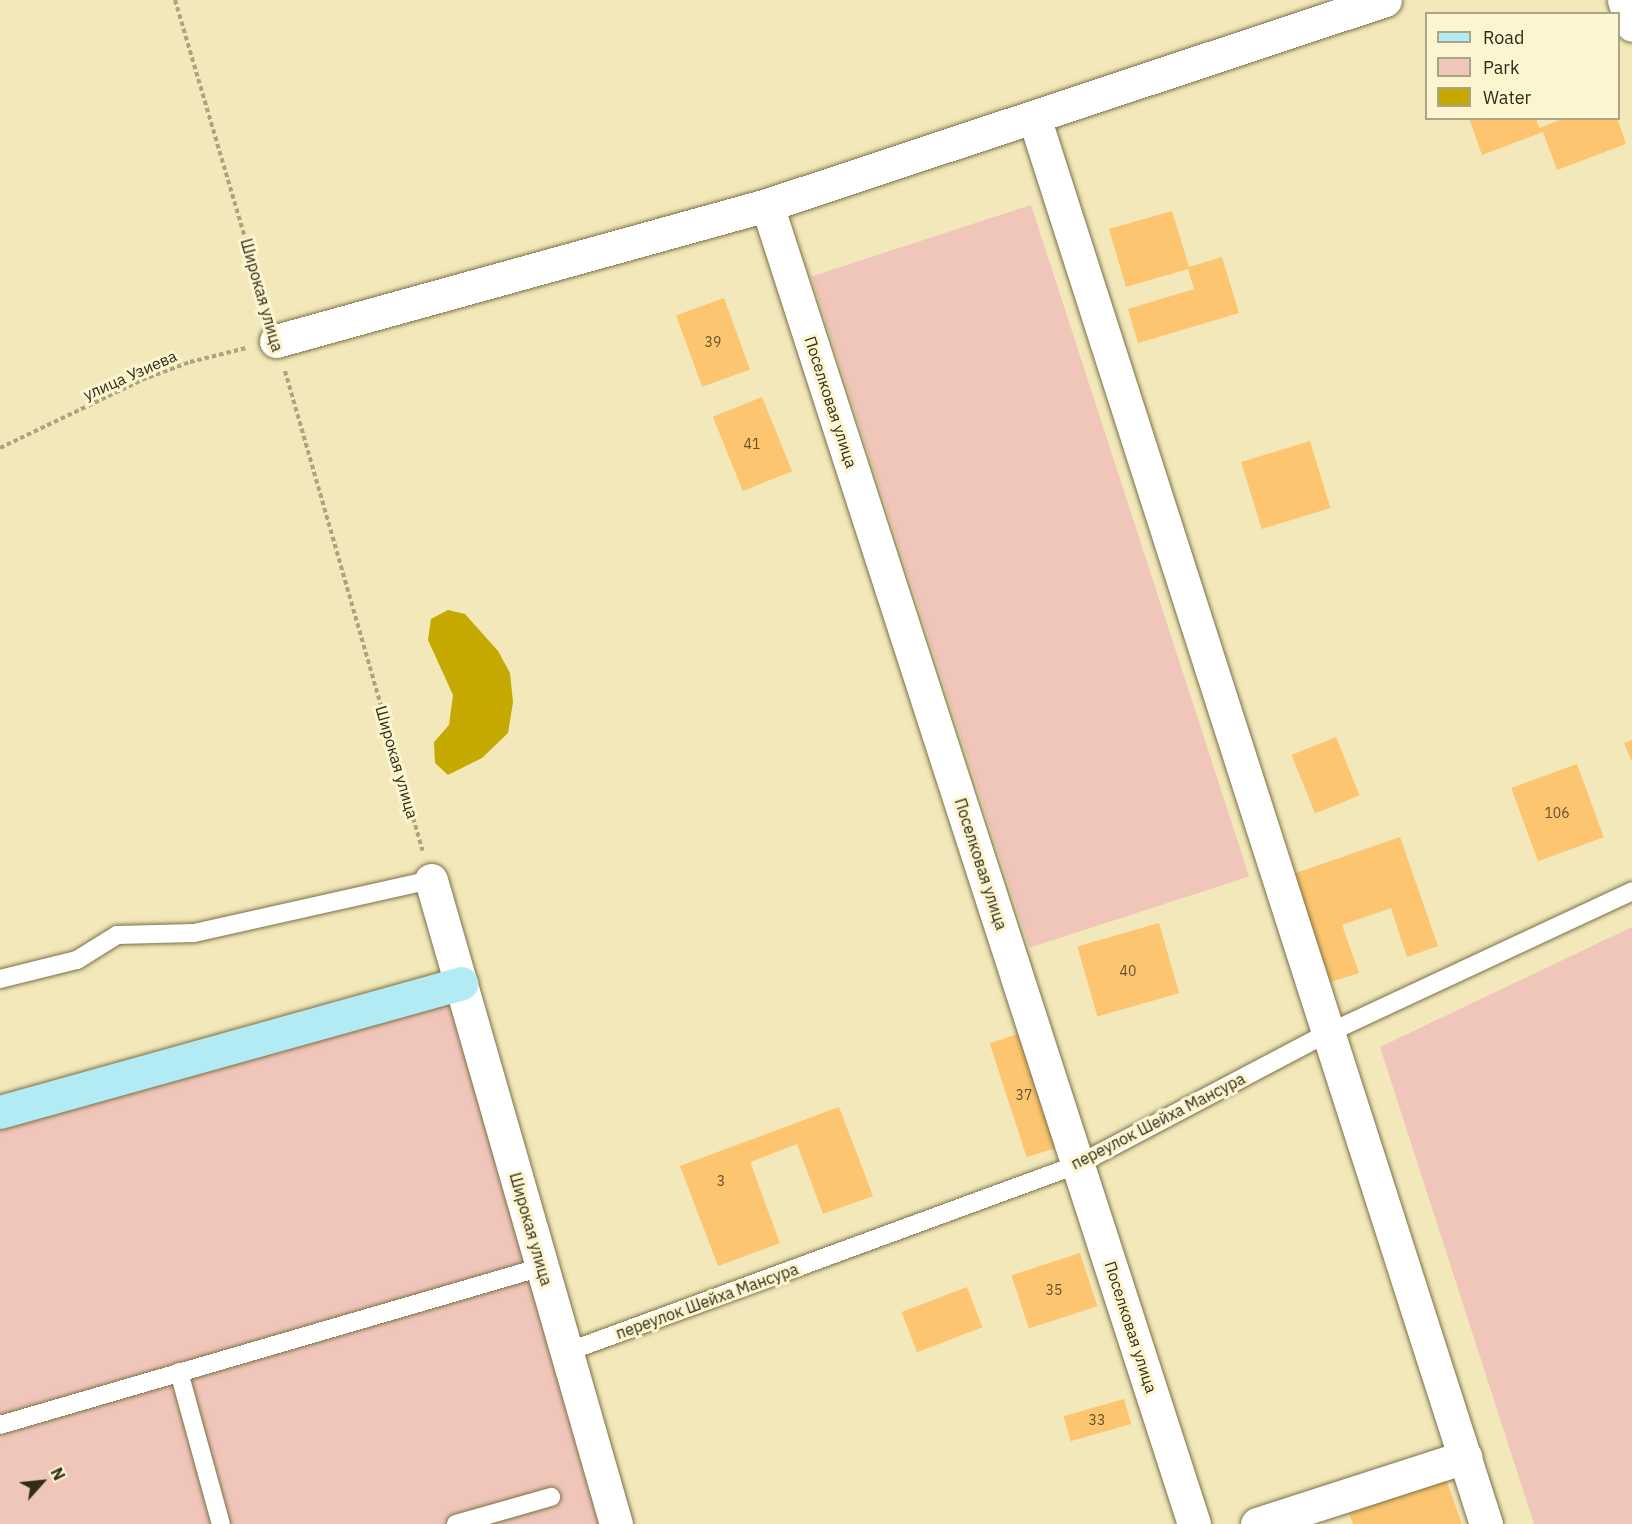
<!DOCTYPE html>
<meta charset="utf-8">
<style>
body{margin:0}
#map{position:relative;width:1632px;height:1524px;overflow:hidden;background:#f2e8ba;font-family:"IBM Plex Sans",sans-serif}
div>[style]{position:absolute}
.green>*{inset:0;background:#f1c6ba;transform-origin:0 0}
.water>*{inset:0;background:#c5a900}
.building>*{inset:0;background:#fdc56f;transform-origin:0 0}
.path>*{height:4px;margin-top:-2px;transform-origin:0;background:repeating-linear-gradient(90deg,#aca480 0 4.5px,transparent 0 7.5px)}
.roads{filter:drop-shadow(0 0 2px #7b7147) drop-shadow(0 0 2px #7b7147)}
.lane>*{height:18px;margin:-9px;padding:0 9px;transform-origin:9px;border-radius:9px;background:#fff}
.street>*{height:33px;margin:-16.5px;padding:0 16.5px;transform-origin:16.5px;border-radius:16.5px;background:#fff}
.secondary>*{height:33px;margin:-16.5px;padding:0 16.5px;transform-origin:16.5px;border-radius:16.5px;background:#b3ebf5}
span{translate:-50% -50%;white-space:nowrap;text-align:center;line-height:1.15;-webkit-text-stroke:6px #fdf5d0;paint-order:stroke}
.number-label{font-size:14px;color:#63522f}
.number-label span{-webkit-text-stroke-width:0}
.street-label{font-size:16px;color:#302c1a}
.legend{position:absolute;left:1425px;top:12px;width:195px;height:108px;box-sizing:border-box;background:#fdf5d0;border:2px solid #aba587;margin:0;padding:8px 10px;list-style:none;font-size:18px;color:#302c1a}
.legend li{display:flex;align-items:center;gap:12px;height:30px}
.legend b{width:30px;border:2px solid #aba587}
.north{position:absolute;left:12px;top:1452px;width:60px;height:60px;-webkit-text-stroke:4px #fdf5d0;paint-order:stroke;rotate:63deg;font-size:16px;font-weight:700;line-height:24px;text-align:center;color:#302c1a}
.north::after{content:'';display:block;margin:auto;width:21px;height:27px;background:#302c1a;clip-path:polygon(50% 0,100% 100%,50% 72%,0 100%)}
</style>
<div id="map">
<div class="green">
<i style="left:1031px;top:205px;width:706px;height:231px;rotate:72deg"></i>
<i style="clip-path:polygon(1632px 927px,1632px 1524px,1534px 1524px,1380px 1047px)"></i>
<i style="clip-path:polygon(461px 983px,616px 1524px,0 1524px,0 1112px)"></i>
</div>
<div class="water">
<i style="clip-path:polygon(448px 610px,465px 614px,498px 651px,510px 673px,513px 702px,508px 733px,482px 758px,448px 775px,435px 763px,434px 742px,449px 725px,453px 695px,428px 640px,431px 619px)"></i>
</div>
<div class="building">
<i style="clip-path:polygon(1469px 118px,1536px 118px,1539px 128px,1565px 118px,1617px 118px,1626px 144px,1557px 170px,1543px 132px,1482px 155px)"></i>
<i style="clip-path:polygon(1172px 211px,1189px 267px,1222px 257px,1239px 313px,1138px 343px,1128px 309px,1194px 289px,1188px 269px,1126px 287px,1109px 229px)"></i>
<i style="left:724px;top:298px;width:76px;height:51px;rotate:70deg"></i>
<i style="left:762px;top:397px;width:80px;height:53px;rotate:68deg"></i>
<i style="left:1310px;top:441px;width:70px;height:72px;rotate:73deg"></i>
<i style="left:1336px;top:737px;width:63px;height:48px;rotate:68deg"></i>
<i style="clip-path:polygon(1632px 740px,1632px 762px,1624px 743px)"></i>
<i style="left:1577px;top:764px;width:78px;height:70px;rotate:70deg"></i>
<i style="clip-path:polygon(1400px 837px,1438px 946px,1407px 957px,1391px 908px,1342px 925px,1359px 973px,1331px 982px,1293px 874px)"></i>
<i style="left:1159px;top:923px;width:73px;height:85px;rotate:74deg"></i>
<i style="left:1021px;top:1033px;width:120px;height:33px;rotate:72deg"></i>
<i style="clip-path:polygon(839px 1107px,873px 1196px,823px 1214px,797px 1144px,750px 1162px,780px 1243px,718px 1266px,680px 1166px)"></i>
<i style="left:1080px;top:1253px;width:56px;height:72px;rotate:72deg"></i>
<i style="left:967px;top:1287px;width:43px;height:70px;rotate:69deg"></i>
<i style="left:1124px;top:1399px;width:26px;height:63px;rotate:74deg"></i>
<i style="clip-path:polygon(1446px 1479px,1462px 1524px,1353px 1524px,1349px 1514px)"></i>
</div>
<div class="path">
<i style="left:175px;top:0;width:325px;rotate:73.6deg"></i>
<i style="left:285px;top:371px;width:499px;rotate:74deg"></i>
<i style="left:0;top:448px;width:157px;rotate:-25.6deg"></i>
<i style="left:142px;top:380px;width:51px;rotate:-20.6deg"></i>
<i style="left:190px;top:362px;width:58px;rotate:-14deg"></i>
</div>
<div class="roads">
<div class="lane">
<i style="left:0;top:979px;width:79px;rotate:-13.9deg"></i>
<i style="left:77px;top:960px;width:47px;rotate:-32deg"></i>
<i style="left:117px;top:935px;width:77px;rotate:-1.5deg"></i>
<i style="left:194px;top:933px;width:243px;rotate:-12.6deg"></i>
<i style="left:567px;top:1352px;width:545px;rotate:-20.16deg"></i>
<i style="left:1079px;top:1164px;width:279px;rotate:-27.8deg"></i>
<i style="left:1326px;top:1034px;width:338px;rotate:-25deg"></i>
<i style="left:179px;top:1372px;width:158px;rotate:74.6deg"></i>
<i style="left:0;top:1425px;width:565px;rotate:-16.25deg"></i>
<i style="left:456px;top:1524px;width:99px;rotate:-15.9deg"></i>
</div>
<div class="street">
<i style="left:1624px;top:0;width:26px;rotate:72deg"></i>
<i style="left:1034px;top:117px;width:1478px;rotate:72.19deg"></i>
<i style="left:767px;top:205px;width:1386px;rotate:72.06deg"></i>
<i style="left:276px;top:341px;width:509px;rotate:-15.48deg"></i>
<i style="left:767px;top:205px;width:651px;rotate:-18.35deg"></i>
<i style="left:431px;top:880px;width:670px;rotate:73.97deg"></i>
<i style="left:1257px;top:1524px;width:219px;rotate:-17.9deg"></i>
</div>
<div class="secondary">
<i style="left:0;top:1112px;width:479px;rotate:-15.6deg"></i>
</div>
</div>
<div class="number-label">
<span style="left:713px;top:342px">39</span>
<span style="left:752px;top:444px">41</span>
<span style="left:1557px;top:813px">106</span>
<span style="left:1128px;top:971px">40</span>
<span style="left:1024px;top:1095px">37</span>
<span style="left:721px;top:1181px">3</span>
<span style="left:1054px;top:1290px">35</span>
<span style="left:1097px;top:1420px">33</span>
</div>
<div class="street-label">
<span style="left:262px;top:295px;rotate:74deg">Широкая улица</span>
<span style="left:130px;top:375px;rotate:-24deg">улица Узиева</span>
<span style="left:831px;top:402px;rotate:72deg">Поселковая улица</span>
<span style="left:397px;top:762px;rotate:74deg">Широкая улица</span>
<span style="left:981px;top:864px;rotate:72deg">Поселковая улица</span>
<span style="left:1158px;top:1121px;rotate:-27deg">переулок Шейха Мансура</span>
<span style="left:531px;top:1229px;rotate:74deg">Широкая улица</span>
<span style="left:707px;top:1301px;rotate:-20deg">переулок Шейха Мансура</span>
<span style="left:1131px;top:1327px;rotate:72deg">Поселковая улица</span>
</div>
<ul class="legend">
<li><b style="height:8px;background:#b3ebf5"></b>Road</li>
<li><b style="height:16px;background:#f1c6ba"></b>Park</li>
<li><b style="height:16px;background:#c5a900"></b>Water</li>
</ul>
<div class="north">N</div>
</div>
